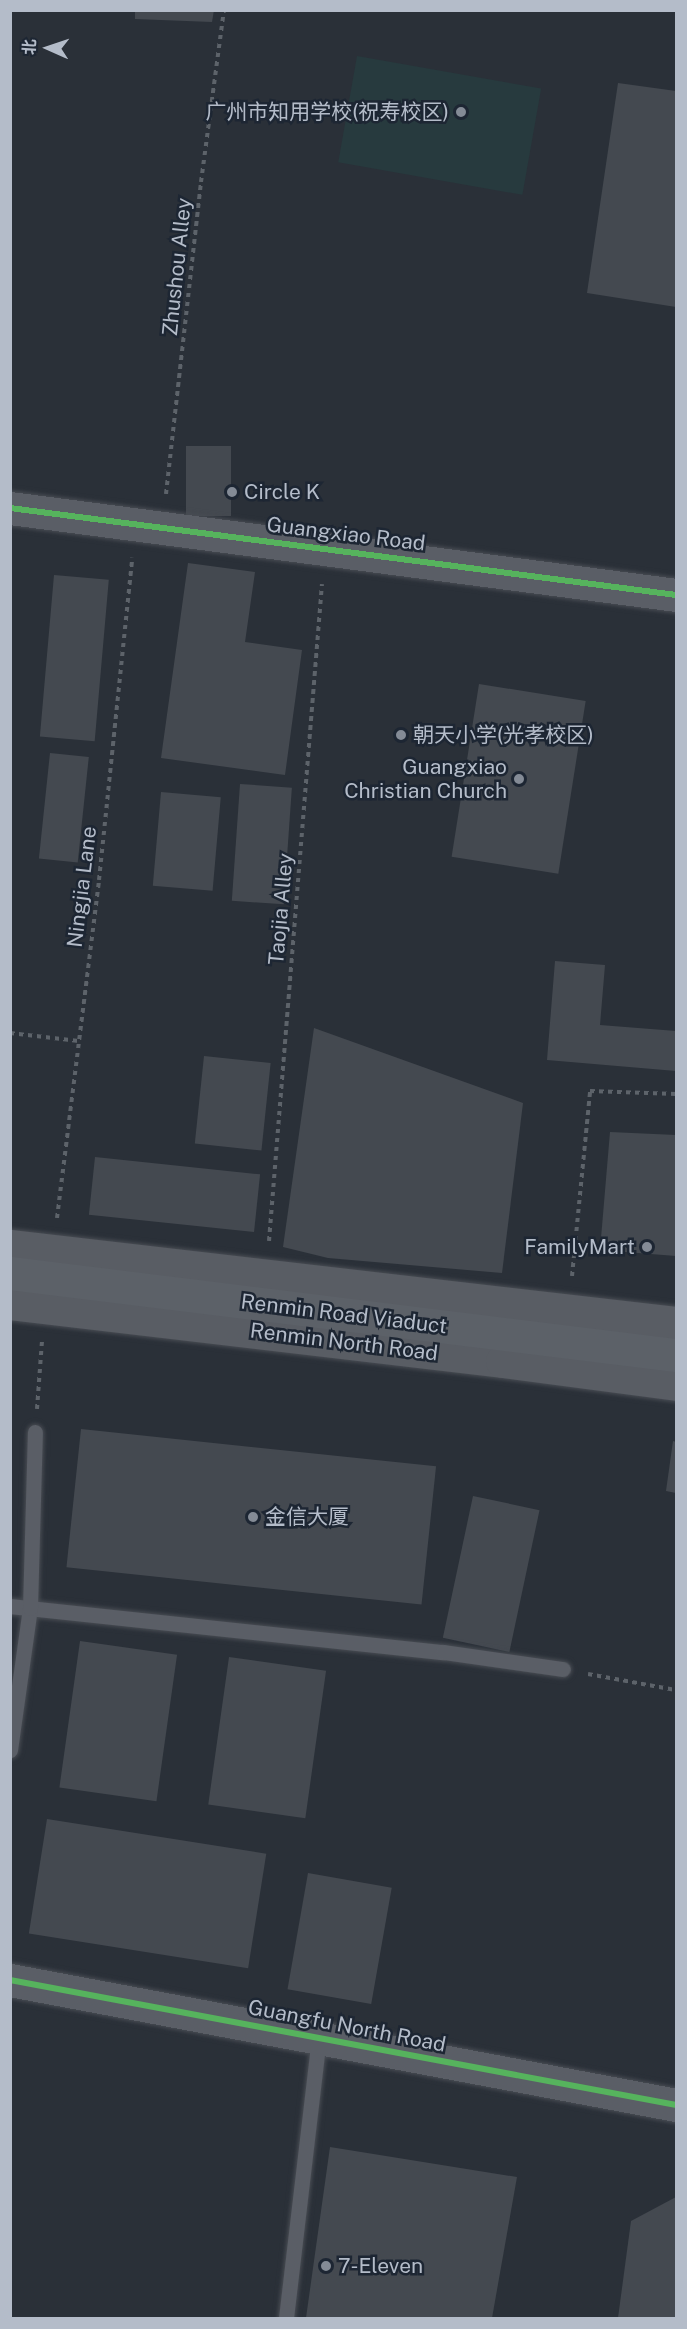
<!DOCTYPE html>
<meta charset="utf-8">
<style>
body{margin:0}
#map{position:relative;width:687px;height:2329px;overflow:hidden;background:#2a3038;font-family:"Public Sans","Noto Sans SC",sans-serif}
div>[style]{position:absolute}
.green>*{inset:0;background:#273a3e;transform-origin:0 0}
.building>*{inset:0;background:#444950;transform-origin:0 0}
.path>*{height:4px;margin-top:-2px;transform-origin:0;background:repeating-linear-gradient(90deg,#5d636a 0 4.5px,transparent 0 9px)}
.roads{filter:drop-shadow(0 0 2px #484c53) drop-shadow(0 0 2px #484c53)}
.service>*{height:15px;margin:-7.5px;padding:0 7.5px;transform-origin:7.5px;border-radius:7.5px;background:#5a5e66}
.tertiary>*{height:33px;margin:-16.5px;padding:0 16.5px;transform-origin:16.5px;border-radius:16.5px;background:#5a5e66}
.secondary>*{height:33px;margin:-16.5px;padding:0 16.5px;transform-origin:16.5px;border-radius:16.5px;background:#595d64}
.primary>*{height:33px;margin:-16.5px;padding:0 16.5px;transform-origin:16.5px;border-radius:16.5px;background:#5c6168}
.cycleway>*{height:6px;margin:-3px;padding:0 3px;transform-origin:3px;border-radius:3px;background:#56b35d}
.dots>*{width:16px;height:16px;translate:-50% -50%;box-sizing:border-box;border:3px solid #1d2633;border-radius:50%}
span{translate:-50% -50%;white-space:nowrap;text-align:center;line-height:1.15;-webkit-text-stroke:5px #1d2633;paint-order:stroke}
.poi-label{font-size:21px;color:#b4bcc9}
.right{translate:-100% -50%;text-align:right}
.left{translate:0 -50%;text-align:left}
.street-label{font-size:21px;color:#b4bcc9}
.frame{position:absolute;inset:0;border:12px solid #b4bcc9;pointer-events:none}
.north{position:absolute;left:18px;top:18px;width:60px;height:60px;-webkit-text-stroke:4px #1d2633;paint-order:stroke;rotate:273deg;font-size:16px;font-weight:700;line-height:24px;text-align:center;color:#b4bcc9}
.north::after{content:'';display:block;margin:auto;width:21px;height:27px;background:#b4bcc9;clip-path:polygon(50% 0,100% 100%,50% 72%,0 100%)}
</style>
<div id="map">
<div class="green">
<i style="left:357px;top:56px;width:187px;height:108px;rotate:10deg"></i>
</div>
<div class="building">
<i style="clip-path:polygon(135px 10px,214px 10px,212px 22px,135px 19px)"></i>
<i style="clip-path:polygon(618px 83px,676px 91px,676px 307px,587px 293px)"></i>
<i style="left:186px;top:446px;width:45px;height:70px"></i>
<i style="clip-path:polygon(188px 563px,255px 572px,245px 642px,302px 650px,285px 775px,161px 758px)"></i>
<i style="left:54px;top:575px;width:55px;height:162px;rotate:5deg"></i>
<i style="left:479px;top:684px;width:108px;height:175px;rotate:9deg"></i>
<i style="left:50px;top:753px;width:39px;height:106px;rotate:6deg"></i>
<i style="left:240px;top:784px;width:52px;height:117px;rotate:4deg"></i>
<i style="left:161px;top:792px;width:60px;height:94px;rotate:5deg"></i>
<i style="clip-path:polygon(555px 961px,605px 965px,600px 1025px,676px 1031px,676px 1071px,547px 1060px)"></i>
<i style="clip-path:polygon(314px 1028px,523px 1103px,502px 1273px,328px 1258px,283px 1247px)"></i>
<i style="left:204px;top:1056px;width:67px;height:88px;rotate:6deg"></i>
<i style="clip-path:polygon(610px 1132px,676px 1135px,676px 1256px,600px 1250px)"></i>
<i style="left:95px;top:1157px;width:166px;height:58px;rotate:6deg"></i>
<i style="left:81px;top:1429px;width:357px;height:139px;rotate:6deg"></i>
<i style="clip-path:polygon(673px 1441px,676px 1442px,676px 1493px,666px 1491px)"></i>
<i style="left:473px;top:1496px;width:68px;height:145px;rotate:12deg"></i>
<i style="left:80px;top:1641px;width:98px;height:148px;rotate:8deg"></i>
<i style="left:229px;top:1657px;width:98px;height:149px;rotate:8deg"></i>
<i style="left:47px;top:1819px;width:222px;height:116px;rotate:9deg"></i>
<i style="left:308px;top:1873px;width:85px;height:118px;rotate:10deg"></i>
<i style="clip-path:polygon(330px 2147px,517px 2177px,492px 2318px,306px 2318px)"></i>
<i style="clip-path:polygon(676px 2197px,676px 2318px,618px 2318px,631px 2221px)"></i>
</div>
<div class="path">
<i style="left:166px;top:494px;width:314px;rotate:-83.6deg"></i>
<i style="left:201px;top:182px;width:174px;rotate:-82.4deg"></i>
<i style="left:10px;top:1033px;width:69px;rotate:6.6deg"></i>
<i style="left:57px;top:1218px;width:341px;rotate:-82.9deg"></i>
<i style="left:99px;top:880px;width:324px;rotate:-84.1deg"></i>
<i style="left:269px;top:1241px;width:659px;rotate:-85.39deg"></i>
<i style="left:572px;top:1276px;width:186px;rotate:-84.4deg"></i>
<i style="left:590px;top:1091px;width:86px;rotate:2deg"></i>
<i style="left:37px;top:1409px;width:68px;rotate:-85.8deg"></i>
<i style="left:588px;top:1674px;width:89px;rotate:10.3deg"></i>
</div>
<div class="roads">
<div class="service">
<i style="left:10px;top:1606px;width:435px;rotate:6.1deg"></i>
<i style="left:443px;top:1652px;width:121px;rotate:8.1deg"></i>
<i style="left:10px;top:1750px;width:143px;rotate:-82deg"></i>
<i style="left:30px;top:1608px;width:176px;rotate:-88.4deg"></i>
<i style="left:286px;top:2318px;width:282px;rotate:-83.3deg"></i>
</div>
<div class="tertiary">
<i style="left:10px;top:508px;width:672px;rotate:7.44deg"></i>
<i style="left:10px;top:1980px;width:678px;rotate:10.63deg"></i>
</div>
<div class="secondary">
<i style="left:10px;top:1246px;width:670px;rotate:6.6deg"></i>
<i style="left:10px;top:1303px;width:495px;rotate:6.7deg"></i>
<i style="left:502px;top:1361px;width:176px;rotate:7.5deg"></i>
</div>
<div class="primary">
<i style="left:10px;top:1273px;width:671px;rotate:7.02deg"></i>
</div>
</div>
<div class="cycleway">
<i style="left:10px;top:508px;width:672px;rotate:7.44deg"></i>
<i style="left:10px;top:1980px;width:678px;rotate:10.63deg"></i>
</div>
<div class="dots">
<i style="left:461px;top:112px;background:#848b96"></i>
<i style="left:232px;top:492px;background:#848b96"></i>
<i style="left:401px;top:735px;background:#848b96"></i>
<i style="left:519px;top:779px;background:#848b96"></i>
<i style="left:647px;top:1247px;background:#848b96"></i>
<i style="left:253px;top:1517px;background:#848b96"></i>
<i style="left:326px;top:2266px;background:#848b96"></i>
</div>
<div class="poi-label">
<span class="right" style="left:449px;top:112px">广州市知用学校(祝寿校区)</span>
<span class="left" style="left:244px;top:492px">Circle K</span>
<span class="left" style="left:413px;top:735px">朝天小学(光孝校区)</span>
<span class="right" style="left:507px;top:779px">Guangxiao<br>Christian Church</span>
<span class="right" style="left:635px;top:1247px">FamilyMart</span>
<span class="left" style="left:265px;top:1517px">金信大厦</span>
<span class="left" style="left:338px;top:2266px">7-Eleven</span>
</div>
<div class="street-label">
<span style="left:177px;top:267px;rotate:-84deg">Zhushou Alley</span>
<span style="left:346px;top:534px;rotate:7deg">Guangxiao Road</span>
<span style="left:82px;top:887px;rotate:-83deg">Ningjia Lane</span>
<span style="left:281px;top:909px;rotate:-85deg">Taojia Alley</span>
<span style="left:344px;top:1314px;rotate:7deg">Renmin Road Viaduct</span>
<span style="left:344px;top:1342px;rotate:7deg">Renmin North Road</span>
<span style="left:347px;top:2026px;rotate:11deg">Guangfu North Road</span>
</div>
<div class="frame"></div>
<div class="north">北</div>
</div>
